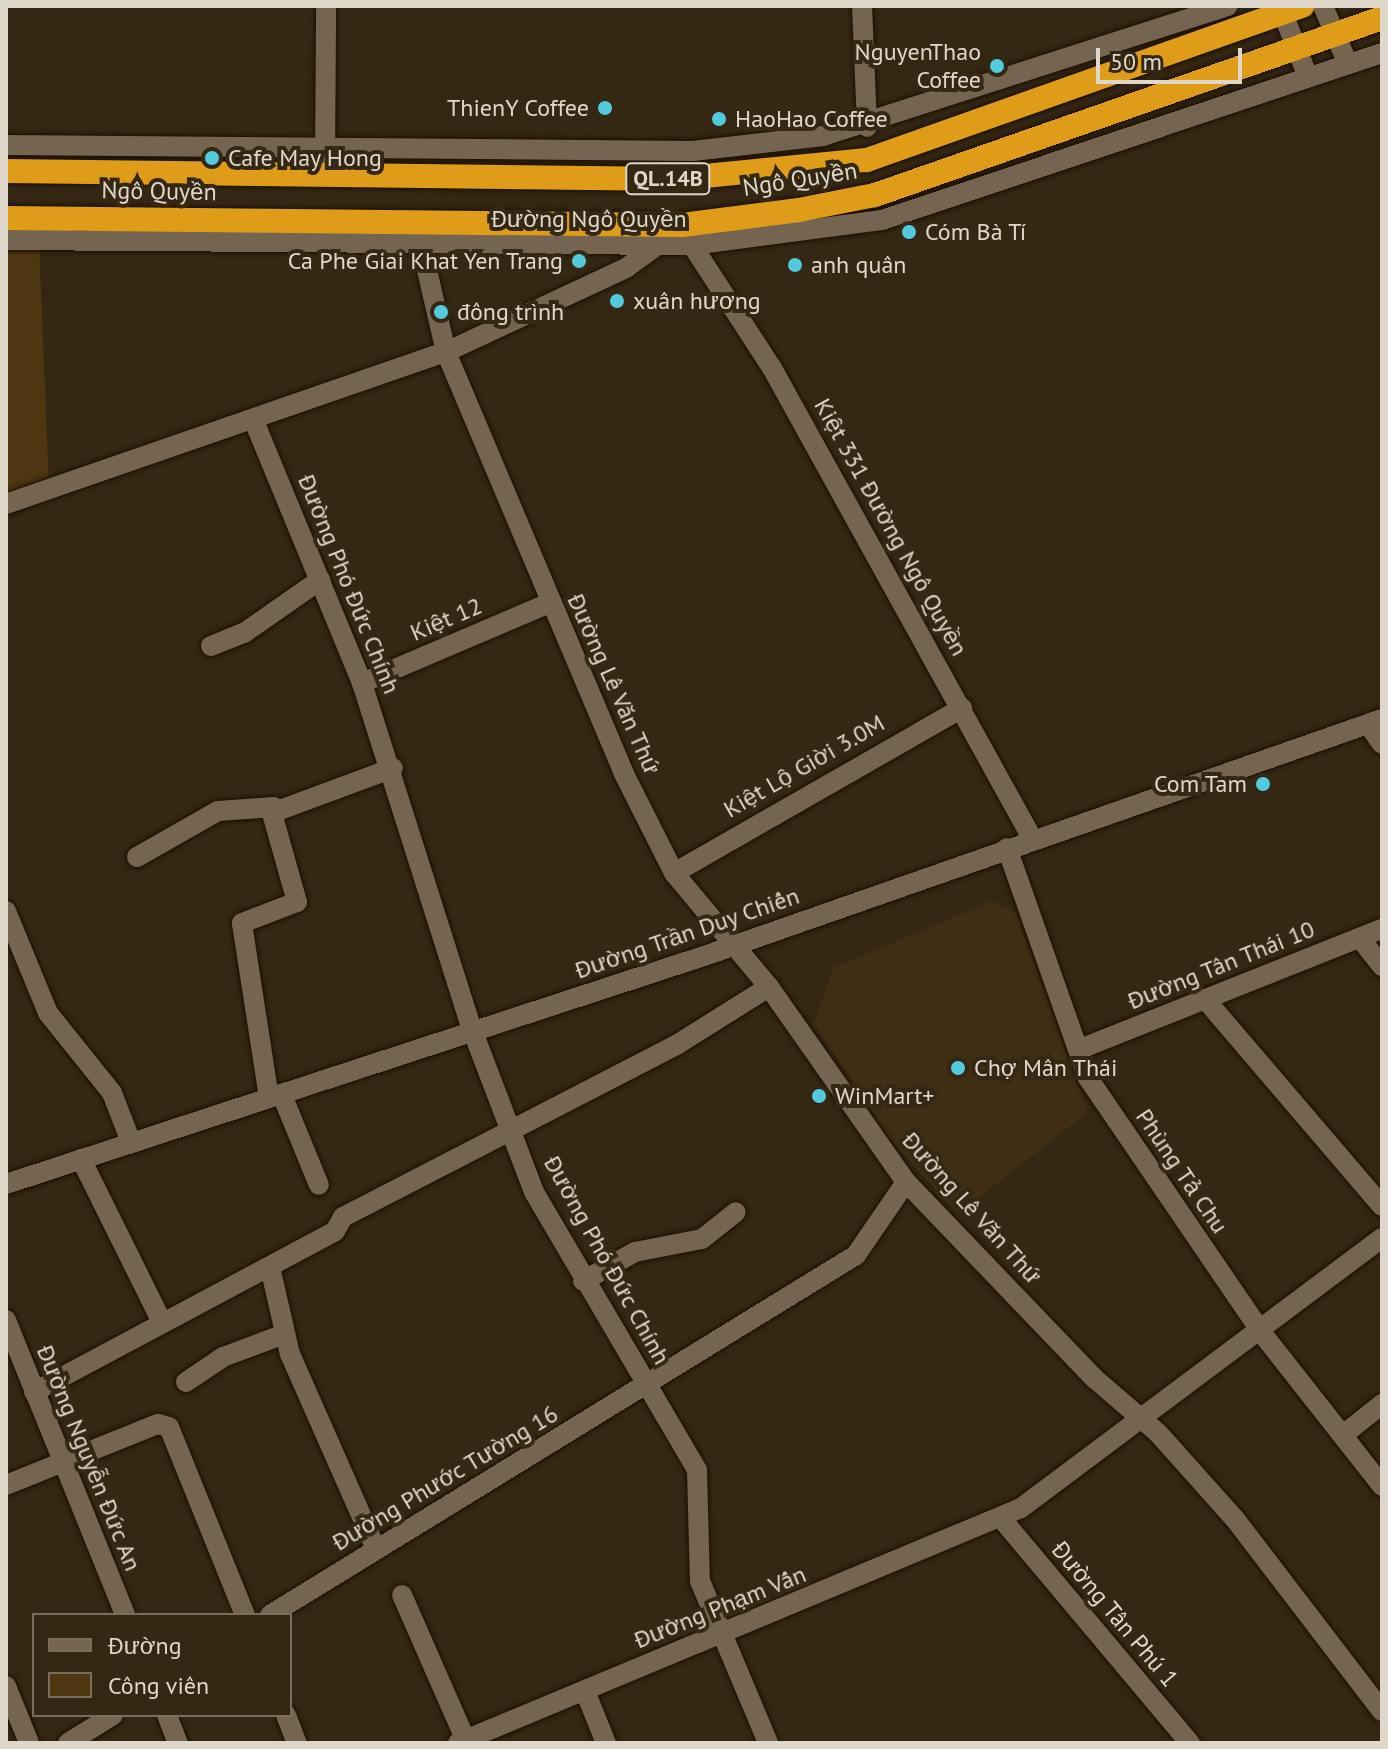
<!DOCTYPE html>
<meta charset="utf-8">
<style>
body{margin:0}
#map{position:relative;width:1388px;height:1749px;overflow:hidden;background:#342713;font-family:"PT Sans",sans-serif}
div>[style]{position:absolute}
.built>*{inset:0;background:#3f2e13}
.green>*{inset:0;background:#4d3610}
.roads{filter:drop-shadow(0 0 2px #1b0f00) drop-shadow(0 0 2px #1b0f00)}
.minor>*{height:20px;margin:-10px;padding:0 10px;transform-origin:10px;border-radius:10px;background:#756550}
.highway>*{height:24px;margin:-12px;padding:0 12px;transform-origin:12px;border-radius:12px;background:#df9c19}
.dots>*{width:22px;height:22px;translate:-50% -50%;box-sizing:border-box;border:4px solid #342713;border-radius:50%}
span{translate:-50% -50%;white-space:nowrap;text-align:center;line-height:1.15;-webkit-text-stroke:8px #342713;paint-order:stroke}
.shield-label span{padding:2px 6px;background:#342713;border:2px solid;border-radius:6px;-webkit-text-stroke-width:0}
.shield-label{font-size:22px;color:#e0d7cb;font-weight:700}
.poi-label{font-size:24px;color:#e0d7cb}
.right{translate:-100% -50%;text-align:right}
.left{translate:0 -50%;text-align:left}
.street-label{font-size:24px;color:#e0d7cb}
.frame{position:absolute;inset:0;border:8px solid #e0d7cb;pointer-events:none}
.legend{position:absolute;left:32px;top:1613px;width:260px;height:104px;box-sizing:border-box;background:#342713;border:2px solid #796d5d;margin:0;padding:10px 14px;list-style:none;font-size:24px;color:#e0d7cb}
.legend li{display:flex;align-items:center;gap:16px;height:40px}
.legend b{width:40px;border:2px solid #796d5d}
.scale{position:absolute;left:1096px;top:48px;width:146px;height:36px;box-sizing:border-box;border:4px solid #e0d7cb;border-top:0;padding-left:10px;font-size:24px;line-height:28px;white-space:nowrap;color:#e0d7cb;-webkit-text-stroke:6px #342713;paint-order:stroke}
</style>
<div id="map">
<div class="built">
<i style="clip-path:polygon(992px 901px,1016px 913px,1088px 1112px,958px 1214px,889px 1138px,814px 1024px,833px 968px)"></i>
</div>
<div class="green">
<i style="clip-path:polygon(6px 241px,39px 241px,49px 486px,6px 503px)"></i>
</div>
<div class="roads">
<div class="minor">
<i style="left:862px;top:6px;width:121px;rotate:87.6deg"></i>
<i style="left:1280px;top:6px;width:76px;rotate:68.5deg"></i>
<i style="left:1323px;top:6px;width:63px;rotate:66.7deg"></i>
<i style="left:6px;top:145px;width:687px;rotate:0.5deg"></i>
<i style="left:693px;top:151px;width:131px;rotate:-6.6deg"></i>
<i style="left:823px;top:136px;width:425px;rotate:-17.8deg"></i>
<i style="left:325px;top:164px;width:158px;rotate:-89.6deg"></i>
<i style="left:6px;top:240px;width:686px;rotate:0.42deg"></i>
<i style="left:692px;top:245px;width:192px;rotate:-7.5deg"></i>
<i style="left:882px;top:220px;width:527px;rotate:-18.47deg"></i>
<i style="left:421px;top:244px;width:111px;rotate:77deg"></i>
<i style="left:446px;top:352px;width:456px;rotate:67.1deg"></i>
<i style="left:623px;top:772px;width:113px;rotate:63.2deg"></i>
<i style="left:674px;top:873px;width:148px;rotate:50.2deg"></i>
<i style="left:769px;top:987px;width:238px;rotate:54.9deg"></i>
<i style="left:906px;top:1182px;width:272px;rotate:46.2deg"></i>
<i style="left:1094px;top:1378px;width:84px;rotate:40.7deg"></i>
<i style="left:1158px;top:1433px;width:115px;rotate:48.2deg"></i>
<i style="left:1235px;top:1519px;width:242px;rotate:52.6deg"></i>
<i style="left:692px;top:245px;width:147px;rotate:57deg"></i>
<i style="left:772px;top:368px;width:539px;rotate:61.06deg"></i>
<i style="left:254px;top:421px;width:283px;rotate:67.6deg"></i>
<i style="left:362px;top:683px;width:366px;rotate:72.4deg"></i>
<i style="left:473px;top:1032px;width:171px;rotate:69.1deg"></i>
<i style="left:534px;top:1192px;width:322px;rotate:59.6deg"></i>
<i style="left:697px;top:1470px;width:111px;rotate:88.5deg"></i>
<i style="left:700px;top:1581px;width:176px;rotate:67.2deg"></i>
<i style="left:6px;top:504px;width:466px;rotate:-19.1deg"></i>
<i style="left:446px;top:352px;width:199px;rotate:-25deg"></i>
<i style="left:626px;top:268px;width:39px;rotate:-36deg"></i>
<i style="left:211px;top:646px;width:35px;rotate:-22deg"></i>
<i style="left:244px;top:633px;width:93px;rotate:-34.9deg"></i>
<i style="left:362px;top:683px;width:204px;rotate:-23.1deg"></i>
<i style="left:1368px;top:724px;width:24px;rotate:55deg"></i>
<i style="left:1007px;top:848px;width:244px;rotate:70.6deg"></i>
<i style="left:1088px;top:1078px;width:307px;rotate:55.7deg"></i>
<i style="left:1261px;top:1332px;width:196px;rotate:51.8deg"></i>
<i style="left:137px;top:857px;width:93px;rotate:-29.6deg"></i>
<i style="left:218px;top:811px;width:56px;rotate:-4.1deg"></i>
<i style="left:674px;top:873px;width:332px;rotate:-29.8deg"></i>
<i style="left:6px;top:911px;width:110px;rotate:67.6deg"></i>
<i style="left:48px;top:1013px;width:102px;rotate:51.3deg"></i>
<i style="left:112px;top:1093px;width:53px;rotate:68.8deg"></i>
<i style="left:1360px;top:938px;width:36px;rotate:52deg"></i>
<i style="left:1205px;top:999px;width:272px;rotate:49.5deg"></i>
<i style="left:1080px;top:1049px;width:325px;rotate:-21.7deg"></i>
<i style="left:282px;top:1095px;width:97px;rotate:67.7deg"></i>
<i style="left:269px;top:1098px;width:177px;rotate:-98.8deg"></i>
<i style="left:242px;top:923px;width:59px;rotate:-20.9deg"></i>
<i style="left:297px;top:902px;width:92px;rotate:-105.7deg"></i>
<i style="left:272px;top:813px;width:129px;rotate:-20.4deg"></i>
<i style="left:81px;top:1159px;width:180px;rotate:63.6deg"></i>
<i style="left:6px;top:1184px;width:737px;rotate:-18.09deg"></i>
<i style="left:707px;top:955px;width:715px;rotate:-19.27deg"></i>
<i style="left:270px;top:1267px;width:89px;rotate:77.1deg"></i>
<i style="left:290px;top:1354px;width:213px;rotate:66.2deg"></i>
<i style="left:583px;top:1281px;width:60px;rotate:-29.1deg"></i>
<i style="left:635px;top:1252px;width:68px;rotate:-11deg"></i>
<i style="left:702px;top:1239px;width:43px;rotate:-38.5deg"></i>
<i style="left:6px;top:1320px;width:318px;rotate:68deg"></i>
<i style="left:186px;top:1382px;width:45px;rotate:-34deg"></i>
<i style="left:223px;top:1357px;width:66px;rotate:-20.4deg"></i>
<i style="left:34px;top:1392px;width:341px;rotate:-28.1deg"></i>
<i style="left:335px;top:1231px;width:16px;rotate:-60deg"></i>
<i style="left:343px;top:1217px;width:377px;rotate:-27.3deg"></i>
<i style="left:678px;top:1044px;width:107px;rotate:-32.1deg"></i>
<i style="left:1343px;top:1435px;width:50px;rotate:-38.5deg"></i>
<i style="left:6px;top:1485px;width:164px;rotate:-21.9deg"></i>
<i style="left:158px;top:1424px;width:11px;rotate:15deg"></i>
<i style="left:169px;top:1427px;width:203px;rotate:68deg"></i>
<i style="left:1001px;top:1518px;width:294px;rotate:50deg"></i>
<i style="left:402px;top:1595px;width:162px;rotate:66.3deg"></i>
<i style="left:270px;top:1615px;width:688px;rotate:-31.56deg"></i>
<i style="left:856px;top:1255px;width:88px;rotate:-55.6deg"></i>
<i style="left:6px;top:1686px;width:61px;rotate:68deg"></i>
<i style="left:585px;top:1691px;width:56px;rotate:68deg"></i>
<i style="left:167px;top:1715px;width:30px;rotate:69deg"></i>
<i style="left:286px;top:1715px;width:30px;rotate:69deg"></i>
<i style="left:68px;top:1743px;width:53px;rotate:-31.9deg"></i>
<i style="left:458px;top:1743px;width:610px;rotate:-22.66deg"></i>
<i style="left:1021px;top:1508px;width:451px;rotate:-36.8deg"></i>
</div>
<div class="highway">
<i style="left:6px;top:171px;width:669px;rotate:0.69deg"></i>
<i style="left:675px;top:179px;width:193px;rotate:-5.7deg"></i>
<i style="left:867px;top:160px;width:462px;rotate:-19.5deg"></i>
<i style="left:6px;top:218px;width:676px;rotate:0.59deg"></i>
<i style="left:682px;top:225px;width:118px;rotate:-7.3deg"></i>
<i style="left:799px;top:210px;width:77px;rotate:-11.2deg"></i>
<i style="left:875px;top:195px;width:537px;rotate:-19.24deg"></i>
</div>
</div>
<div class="dots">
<i style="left:997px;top:66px;background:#54cadd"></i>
<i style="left:605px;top:108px;background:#54cadd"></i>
<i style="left:719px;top:119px;background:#54cadd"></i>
<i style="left:212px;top:158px;background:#54cadd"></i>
<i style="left:909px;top:232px;background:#54cadd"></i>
<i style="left:579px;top:261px;background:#54cadd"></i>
<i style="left:795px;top:265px;background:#54cadd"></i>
<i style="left:617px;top:301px;background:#54cadd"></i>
<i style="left:441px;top:312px;background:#54cadd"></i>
<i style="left:1263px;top:784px;background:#54cadd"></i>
<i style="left:958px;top:1068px;background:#54cadd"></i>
<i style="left:819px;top:1096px;background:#54cadd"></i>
</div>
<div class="shield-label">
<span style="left:668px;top:179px">QL.14B</span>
</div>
<div class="poi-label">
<span class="right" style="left:981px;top:66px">NguyenThao<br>Coffee</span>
<span class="right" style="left:589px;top:108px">ThienY Coffee</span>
<span class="left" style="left:735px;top:119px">HaoHao Coffee</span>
<span class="left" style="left:228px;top:158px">Cafe May Hong</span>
<span class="left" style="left:925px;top:232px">Cóm Bà Tí</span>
<span class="right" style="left:563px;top:261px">Ca Phe Giai Khat Yen Trang</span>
<span class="left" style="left:811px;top:265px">anh quân</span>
<span class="left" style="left:633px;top:301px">xuân hương</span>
<span class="left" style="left:457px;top:312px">đông trình</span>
<span class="right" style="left:1247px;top:784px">Com Tam</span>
<span class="left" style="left:974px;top:1068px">Chợ Mân Thái</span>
<span class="left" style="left:835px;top:1096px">WinMart+</span>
</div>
<div class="street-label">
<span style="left:800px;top:179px;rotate:-9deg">Ngô Quyền</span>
<span style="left:159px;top:191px;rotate:1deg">Ngô Quyền</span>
<span style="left:589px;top:219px">Đường Ngô Quyền</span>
<span style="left:891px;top:527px;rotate:61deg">Kiệt 331 Đường Ngô Quyền</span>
<span style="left:349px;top:584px;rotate:68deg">Đường Phó Đức Chính</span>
<span style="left:446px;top:619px;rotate:-23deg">Kiệt 12</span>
<span style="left:614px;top:684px;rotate:66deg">Đường Lê Văn Thứ</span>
<span style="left:804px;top:766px;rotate:-30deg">Kiệt Lộ Giời 3.0M</span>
<span style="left:687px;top:933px;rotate:-19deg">Đường Trần Duy Chiến</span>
<span style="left:1221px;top:965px;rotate:-22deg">Đường Tân Thái 10</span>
<span style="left:1182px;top:1171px;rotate:56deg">Phùng Tả Chu</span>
<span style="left:972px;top:1208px;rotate:48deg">Đường Lê Văn Thứ</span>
<span style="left:607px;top:1260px;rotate:61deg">Đường Phó Đức Chính</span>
<span style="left:89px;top:1458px;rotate:68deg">Đường Nguyễn Đức An</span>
<span style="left:445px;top:1478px;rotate:-31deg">Đường Phước Tường 16</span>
<span style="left:720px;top:1607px;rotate:-22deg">Đường Phạm Vấn</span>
<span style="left:1115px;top:1614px;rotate:50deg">Đường Tân Phú 1</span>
</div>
<div class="frame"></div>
<ul class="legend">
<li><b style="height:10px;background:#756550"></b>Đường</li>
<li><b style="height:22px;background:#4d3610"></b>Công viên</li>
</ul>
<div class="scale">50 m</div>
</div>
